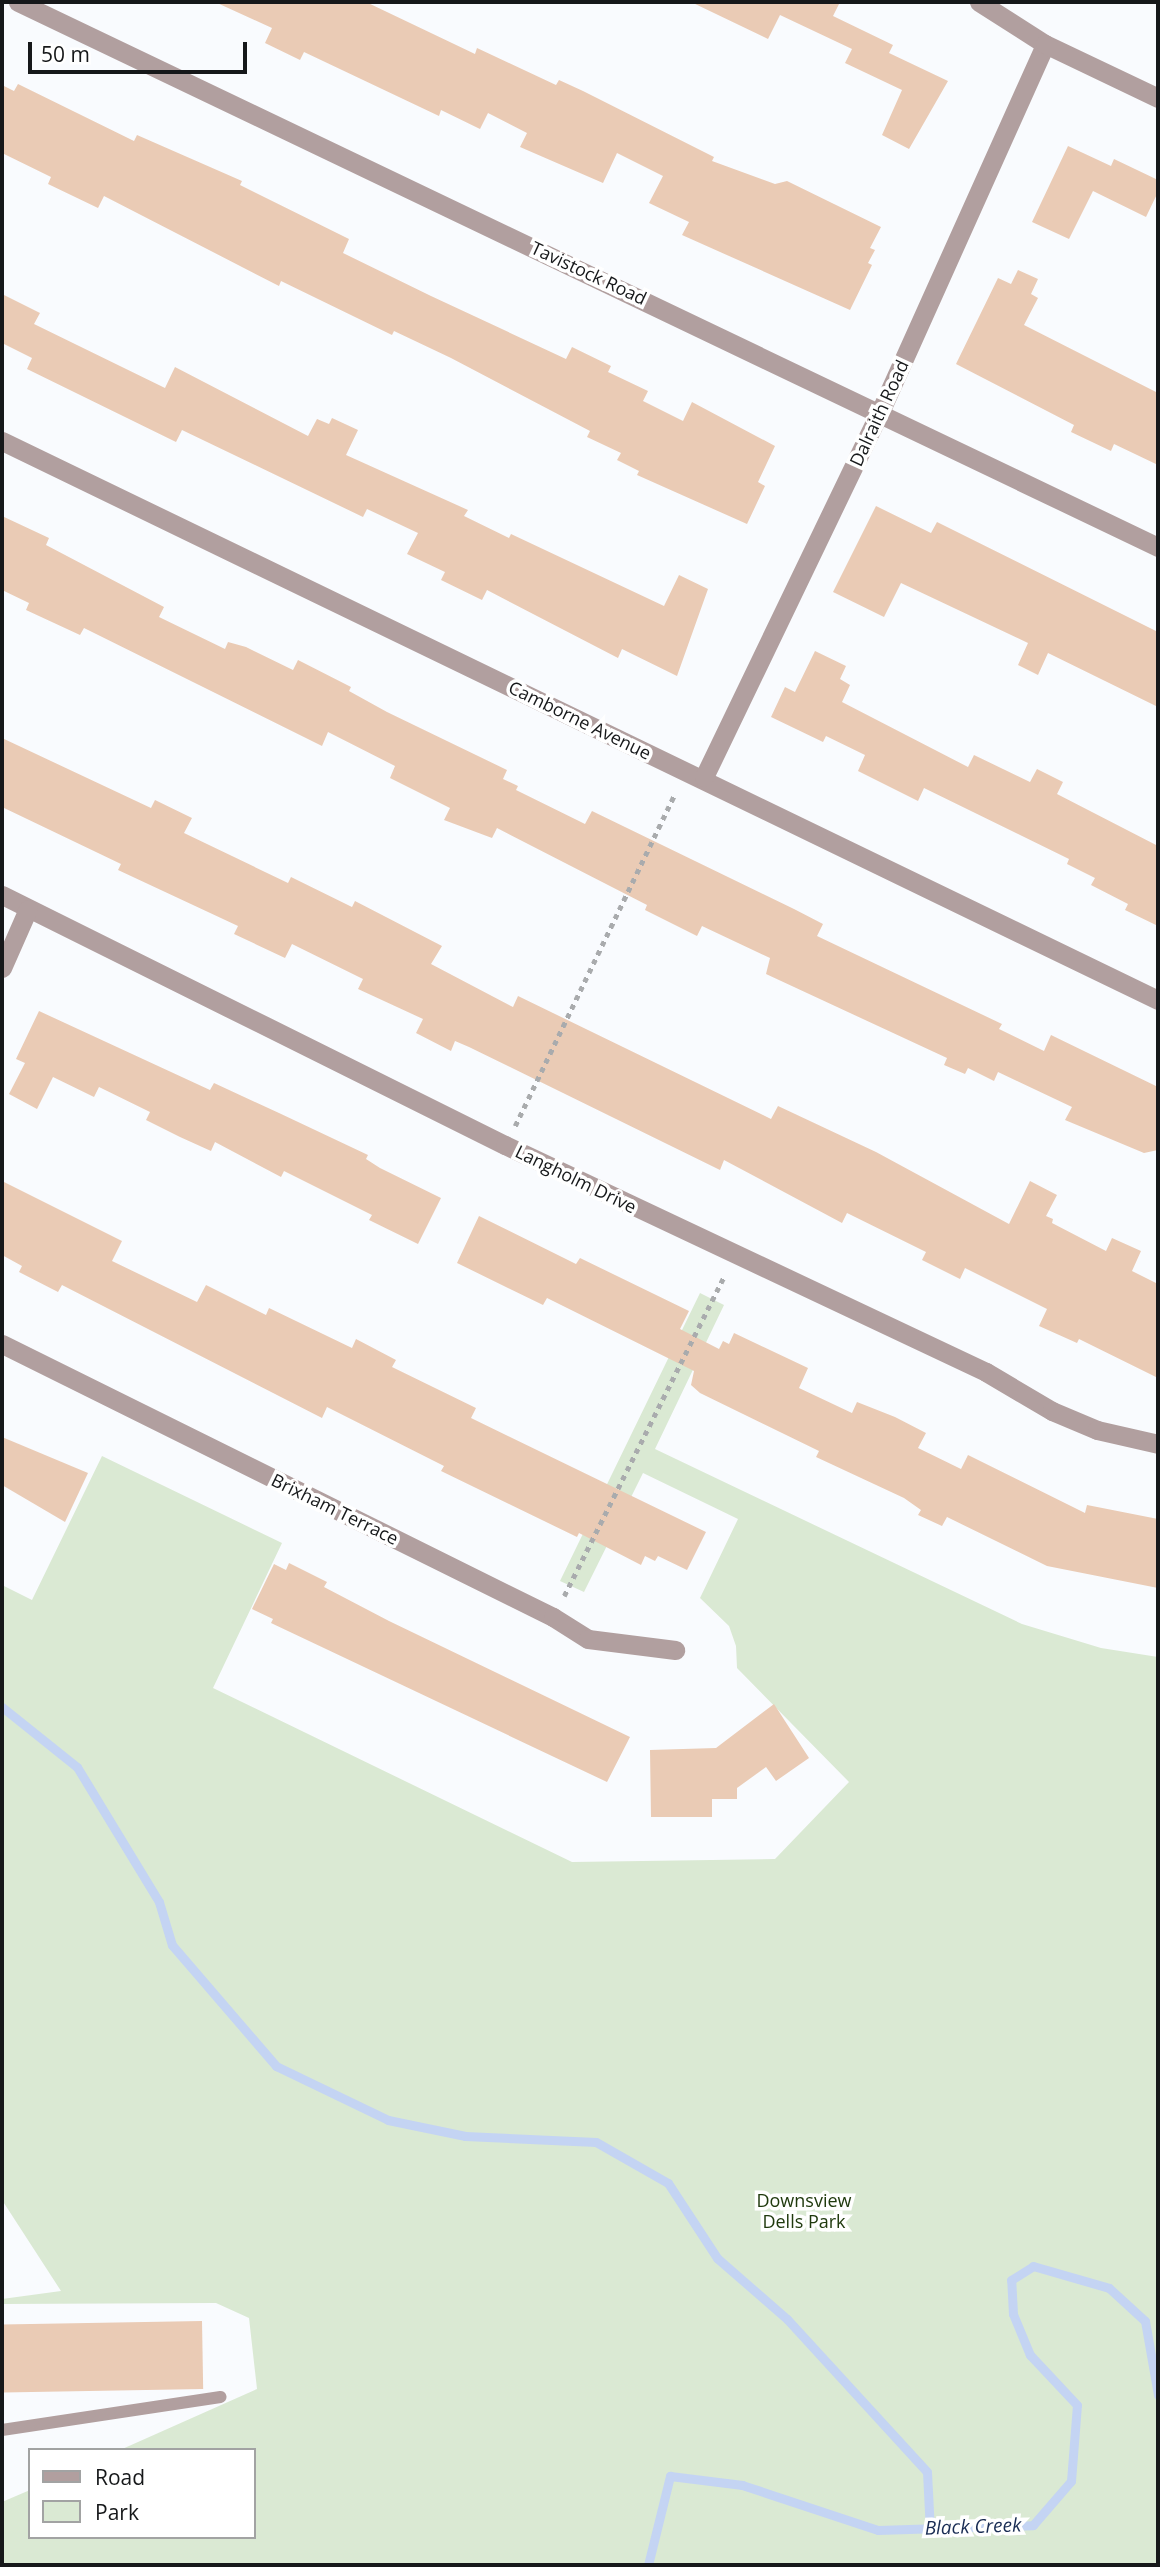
<!DOCTYPE html>
<style>
body{margin:0}
#map{position:relative;width:1160px;height:2567px;overflow:hidden;background:#f9fbfe;font-family:"Open Sans",sans-serif}
div>[style]{position:absolute}
.green>*{inset:0;background:#dae9d3}
.stream>*{height:9px;margin:-4.5px;padding:0 4.5px;transform-origin:4.5px;border-radius:4.5px;background:#c4d4f3}
.building>*{inset:0;background:#eacbb5;transform-origin:0 0}
.path>*{height:4.5px;margin-top:-2.25px;transform-origin:0;background:repeating-linear-gradient(90deg,#a9abad 0 5px,transparent 0 10px)}
.service>*{height:12px;margin:-6px;padding:0 6px;transform-origin:6px;border-radius:6px;background:#b19f9f}
.minor>*{height:19px;margin:-9.5px;padding:0 9.5px;transform-origin:9.5px;border-radius:9.5px;background:#b19f9f}
.tertiary>*{height:19px;margin:-9.5px;padding:0 9.5px;transform-origin:9.5px;border-radius:9.5px;background:#b19f9f}
span{translate:-50% -50%;white-space:nowrap;text-align:center;line-height:1.15;-webkit-text-stroke:7px #fff;paint-order:stroke}
.street-label{font-size:18px;color:#16181a}
.park-label{font-size:18px;color:#203a0e}
.water-label{font-size:19px;color:#192c53;font-style:italic}
.frame{position:absolute;inset:0;border:4px solid #16181a;pointer-events:none}
.legend{position:absolute;left:28px;top:2448px;width:228px;height:91px;box-sizing:border-box;background:#fff;border:2px solid #a2a3a3;margin:0;padding:9px 12px;list-style:none;font-size:21px;color:#16181a}
.legend li{display:flex;align-items:center;gap:14px;height:35px}
.legend b{width:35px;border:2px solid #a2a3a3}
.scale{position:absolute;left:28px;top:42px;width:219px;height:32px;box-sizing:border-box;border:4px solid #16181a;border-top:0;padding-left:9px;font-size:21px;line-height:24px;white-space:nowrap;color:#16181a;-webkit-text-stroke:5px #fff;paint-order:stroke}
</style>
<div id="map">
<div class="green">
<i style="clip-path:polygon(700px 1293px,724px 1305px,655px 1449px,1022px 1624px,1101px 1648px,1158px 1657px,1158px 2565px,2px 2565px,2px 2502px,30px 2490px,30px 2537px,254px 2537px,254px 2450px,120px 2450px,257px 2389px,249px 2318px,216px 2303px,2px 2304px,2px 2299px,61px 2291px,2px 2200px,2px 1585px,32px 1600px,102px 1456px,282px 1543px,213px 1688px,572px 1862px,775px 1859px,849px 1782px,737px 1668px,736px 1646px,729px 1626px,700px 1598px,738px 1519px,643px 1473px,584px 1592px,560px 1581px)"></i>
</div>
<div class="stream">
<i style="left:2px;top:1707px;width:96px;rotate:38.7deg"></i>
<i style="left:77px;top:1767px;width:158px;rotate:58.7deg"></i>
<i style="left:159px;top:1902px;width:45px;rotate:73.2deg"></i>
<i style="left:172px;top:1945px;width:160px;rotate:49.3deg"></i>
<i style="left:276px;top:2066px;width:124px;rotate:25.7deg"></i>
<i style="left:388px;top:2120px;width:79px;rotate:11.7deg"></i>
<i style="left:465px;top:2136px;width:131px;rotate:2.6deg"></i>
<i style="left:596px;top:2142px;width:83px;rotate:29.7deg"></i>
<i style="left:668px;top:2183px;width:90px;rotate:56.8deg"></i>
<i style="left:717px;top:2258px;width:93px;rotate:41.1deg"></i>
<i style="left:787px;top:2319px;width:207px;rotate:47.5deg"></i>
<i style="left:927px;top:2472px;width:59px;rotate:87.1deg"></i>
<i style="left:648px;top:2565px;width:92px;rotate:-76.1deg"></i>
<i style="left:670px;top:2476px;width:73px;rotate:7.1deg"></i>
<i style="left:742px;top:2485px;width:143px;rotate:18.3deg"></i>
<i style="left:878px;top:2530px;width:155px;rotate:-1.8deg"></i>
<i style="left:1033px;top:2525px;width:58px;rotate:-49.2deg"></i>
<i style="left:1071px;top:2481px;width:76px;rotate:-85.5deg"></i>
<i style="left:1077px;top:2405px;width:69px;rotate:-133.2deg"></i>
<i style="left:1030px;top:2355px;width:44px;rotate:-112.5deg"></i>
<i style="left:1013px;top:2314px;width:34px;rotate:-93deg"></i>
<i style="left:1011px;top:2280px;width:26px;rotate:-32deg"></i>
<i style="left:1033px;top:2266px;width:79px;rotate:16.1deg"></i>
<i style="left:1109px;top:2288px;width:49px;rotate:42.5deg"></i>
<i style="left:1145px;top:2321px;width:75px;rotate:80deg"></i>
</div>
<div class="building">
<i style="clip-path:polygon(215px 2px,366px 2px,475px 54px,477px 48px,556px 85px,559px 80px,583px 91px,714px 157px,712px 161px,775px 184px,787px 181px,881px 227px,870px 248px,875px 250px,868px 263px,872px 265px,850px 310px,682px 235px,689px 222px,649px 203px,663px 176px,617px 153px,603px 183px,520px 147px,527px 133px,488px 113px,480px 129px,441px 110px,439px 116px,304px 52px,300px 60px,265px 43px,272px 28px)"></i>
<i style="clip-path:polygon(691px 2px,840px 2px,833px 16px,893px 45px,889px 53px,948px 81px,909px 149px,882px 135px,902px 90px,845px 63px,852px 49px,780px 15px,768px 39px)"></i>
<i style="clip-path:polygon(18px 84px,134px 141px,137px 135px,242px 181px,240px 185px,349px 239px,343px 253px,431px 296px,566px 359px,572px 347px,611px 366px,608px 372px,648px 391px,643px 401px,683px 421px,692px 402px,775px 446px,758px 482px,765px 486px,747px 524px,637px 475px,639px 471px,617px 460px,621px 453px,587px 437px,590px 431px,451px 358px,394px 331px,392px 335px,281px 281px,279px 286px,104px 196px,98px 208px,48px 184px,51px 177px,2px 153px,2px 85px,14px 91px)"></i>
<i style="clip-path:polygon(1068px 146px,1111px 166px,1114px 159px,1158px 180px,1158px 192px,1146px 217px,1093px 191px,1069px 239px,1032px 222px)"></i>
<i style="clip-path:polygon(1018px 270px,1038px 279px,1031px 294px,1038px 298px,1024px 325px,1158px 393px,1158px 465px,1114px 444px,1111px 451px,1071px 432px,1074px 425px,956px 364px,998px 278px,1011px 284px)"></i>
<i style="clip-path:polygon(2px 294px,40px 313px,34px 324px,165px 388px,175px 367px,308px 436px,317px 419px,329px 424px,332px 418px,358px 430px,346px 455px,468px 510px,464px 516px,509px 538px,511px 534px,664px 606px,679px 575px,708px 589px,677px 676px,622px 649px,618px 658px,487px 590px,482px 600px,441px 580px,445px 572px,407px 554px,418px 533px,367px 509px,363px 517px,182px 430px,176px 442px,27px 369px,32px 358px,2px 343px)"></i>
<i style="clip-path:polygon(876px 506px,931px 533px,937px 522px,1158px 632px,1158px 707px,1048px 653px,1038px 675px,1018px 665px,1028px 643px,901px 583px,884px 617px,833px 592px)"></i>
<i style="clip-path:polygon(2px 516px,49px 538px,46px 545px,164px 607px,159px 617px,225px 649px,228px 642px,246px 647px,293px 670px,298px 660px,351px 687px,349px 691px,387px 712px,507px 770px,503px 779px,518px 786px,516px 790px,585px 824px,592px 811px,794px 909px,823px 924px,817px 936px,1002px 1024px,999px 1029px,1044px 1051px,1051px 1035px,1158px 1087px,1158px 1150px,1144px 1153px,1065px 1120px,1072px 1107px,998px 1072px,994px 1081px,968px 1068px,965px 1074px,944px 1065px,947px 1058px,766px 974px,770px 958px,702px 926px,697px 936px,645px 910px,647px 905px,497px 828px,492px 838px,444px 820px,450px 808px,390px 778px,395px 766px,328px 732px,322px 746px,84px 628px,80px 635px,26px 610px,29px 603px,2px 590px)"></i>
<i style="clip-path:polygon(815px 651px,846px 666px,840px 679px,850px 685px,842px 702px,968px 767px,974px 755px,1030px 782px,1037px 769px,1063px 782px,1057px 794px,1158px 846px,1158px 926px,1125px 910px,1128px 904px,1091px 885px,1095px 878px,1067px 864px,1069px 859px,924px 788px,918px 801px,858px 771px,865px 755px,826px 736px,823px 742px,771px 717px,785px 687px,795px 692px)"></i>
<i style="clip-path:polygon(2px 738px,151px 808px,155px 800px,192px 818px,184px 833px,288px 883px,291px 877px,352px 907px,355px 901px,442px 946px,431px 964px,513px 1007px,518px 996px,771px 1119px,778px 1106px,876px 1152px,1009px 1224px,1030px 1181px,1057px 1195px,1046px 1216px,1053px 1219px,1052px 1223px,1106px 1251px,1112px 1238px,1141px 1251px,1132px 1271px,1158px 1284px,1158px 1378px,1079px 1339px,1077px 1343px,1039px 1326px,1047px 1309px,965px 1268px,960px 1279px,922px 1260px,926px 1252px,847px 1213px,842px 1223px,724px 1160px,720px 1170px,469px 1047px,455px 1041px,451px 1051px,416px 1033px,423px 1019px,358px 989px,363px 979px,292px 944px,285px 958px,234px 934px,238px 926px,118px 870px,121px 864px,2px 807px)"></i>
<i style="clip-path:polygon(39px 1011px,210px 1090px,214px 1083px,279px 1113px,368px 1155px,366px 1159px,380px 1168px,441px 1198px,418px 1244px,369px 1220px,372px 1215px,284px 1171px,281px 1177px,215px 1142px,211px 1151px,180px 1137px,146px 1120px,150px 1112px,99px 1087px,94px 1097px,53px 1077px,37px 1109px,9px 1094px,25px 1063px,16px 1059px)"></i>
<i style="clip-path:polygon(2px 1181px,122px 1241px,112px 1261px,197px 1302px,206px 1285px,266px 1315px,269px 1308px,352px 1348px,356px 1339px,396px 1360px,392px 1367px,476px 1408px,471px 1418px,706px 1532px,687px 1570px,658px 1556px,655px 1561px,645px 1556px,641px 1565px,579px 1533px,577px 1537px,441px 1471px,444px 1466px,327px 1407px,322px 1418px,62px 1285px,58px 1292px,19px 1272px,22px 1266px,2px 1255px)"></i>
<i style="clip-path:polygon(479px 1216px,576px 1264px,580px 1258px,689px 1311px,680px 1329px,719px 1349px,723px 1341px,729px 1344px,734px 1333px,808px 1368px,799px 1388px,852px 1413px,857px 1402px,895px 1417px,926px 1433px,918px 1448px,961px 1469px,968px 1455px,1085px 1513px,1087px 1505px,1158px 1519px,1158px 1588px,1047px 1566px,947px 1517px,942px 1526px,918px 1515px,921px 1510px,904px 1498px,816px 1457px,819px 1451px,700px 1393px,691px 1385px,694px 1371px,547px 1298px,543px 1305px,457px 1263px)"></i>
<i style="clip-path:polygon(2px 1437px,88px 1473px,65px 1522px,2px 1485px)"></i>
<i style="clip-path:polygon(289px 1563px,327px 1582px,324px 1587px,389px 1621px,630px 1737px,607px 1782px,271px 1623px,273px 1619px,252px 1609px,274px 1564px,286px 1570px)"></i>
<i style="clip-path:polygon(774px 1704px,809px 1758px,776px 1781px,766px 1767px,737px 1788px,737px 1799px,712px 1799px,712px 1817px,651px 1817px,650px 1750px,716px 1748px)"></i>
<i style="left:202px;top:2321px;width:68px;height:200px;rotate:89deg"></i>
</div>
<div class="path">
<i style="left:515px;top:1126px;width:369px;rotate:-64.3deg"></i>
<i style="left:564px;top:1596px;width:359px;rotate:-63.4deg"></i>
</div>
<div class="service">
<i style="left:2px;top:2430px;width:221px;rotate:-8.6deg"></i>
</div>
<div class="minor">
<i style="left:18px;top:2px;width:1264px;rotate:25.55deg"></i>
<i style="left:2px;top:441px;width:1284px;rotate:25.81deg"></i>
<i style="left:704px;top:777px;width:405px;rotate:-64.3deg"></i>
<i style="left:880px;top:412px;width:403px;rotate:-65.8deg"></i>
<i style="left:2px;top:895px;width:562px;rotate:26.43deg"></i>
<i style="left:505px;top:1145px;width:532px;rotate:25.26deg"></i>
<i style="left:986px;top:1372px;width:77px;rotate:30.6deg"></i>
<i style="left:1052px;top:1411px;width:49px;rotate:22.9deg"></i>
<i style="left:1097px;top:1430px;width:63px;rotate:12.9deg"></i>
<i style="left:2px;top:968px;width:64px;rotate:-66.2deg"></i>
<i style="left:2px;top:1344px;width:615px;rotate:26.36deg"></i>
<i style="left:553px;top:1617px;width:41px;rotate:32.2deg"></i>
<i style="left:588px;top:1639px;width:88px;rotate:7.2deg"></i>
</div>
<div class="tertiary">
<i style="left:979px;top:2px;width:78px;rotate:32.5deg"></i>
<i style="left:1045px;top:44px;width:125px;rotate:25.5deg"></i>
</div>
<div class="street-label">
<span style="left:589px;top:273px;rotate:25deg">Tavistock Road</span>
<span style="left:879px;top:413px;rotate:-65deg">Dalraith Road</span>
<span style="left:580px;top:720px;rotate:26deg">Camborne Avenue</span>
<span style="left:576px;top:1179px;rotate:26deg">Langholm Drive</span>
<span style="left:335px;top:1509px;rotate:26deg">Brixham Terrace</span>
</div>
<div class="park-label">
<span style="left:804px;top:2211px">Downsview<br>Dells Park</span>
</div>
<div class="water-label">
<span style="left:973px;top:2527px;rotate:-2deg">Black Creek</span>
</div>
<div class="frame"></div>
<ul class="legend">
<li><b style="height:9px;background:#b19f9f"></b>Road</li>
<li><b style="height:19px;background:#dae9d3"></b>Park</li>
</ul>
<div class="scale">50 m</div>
</div>
